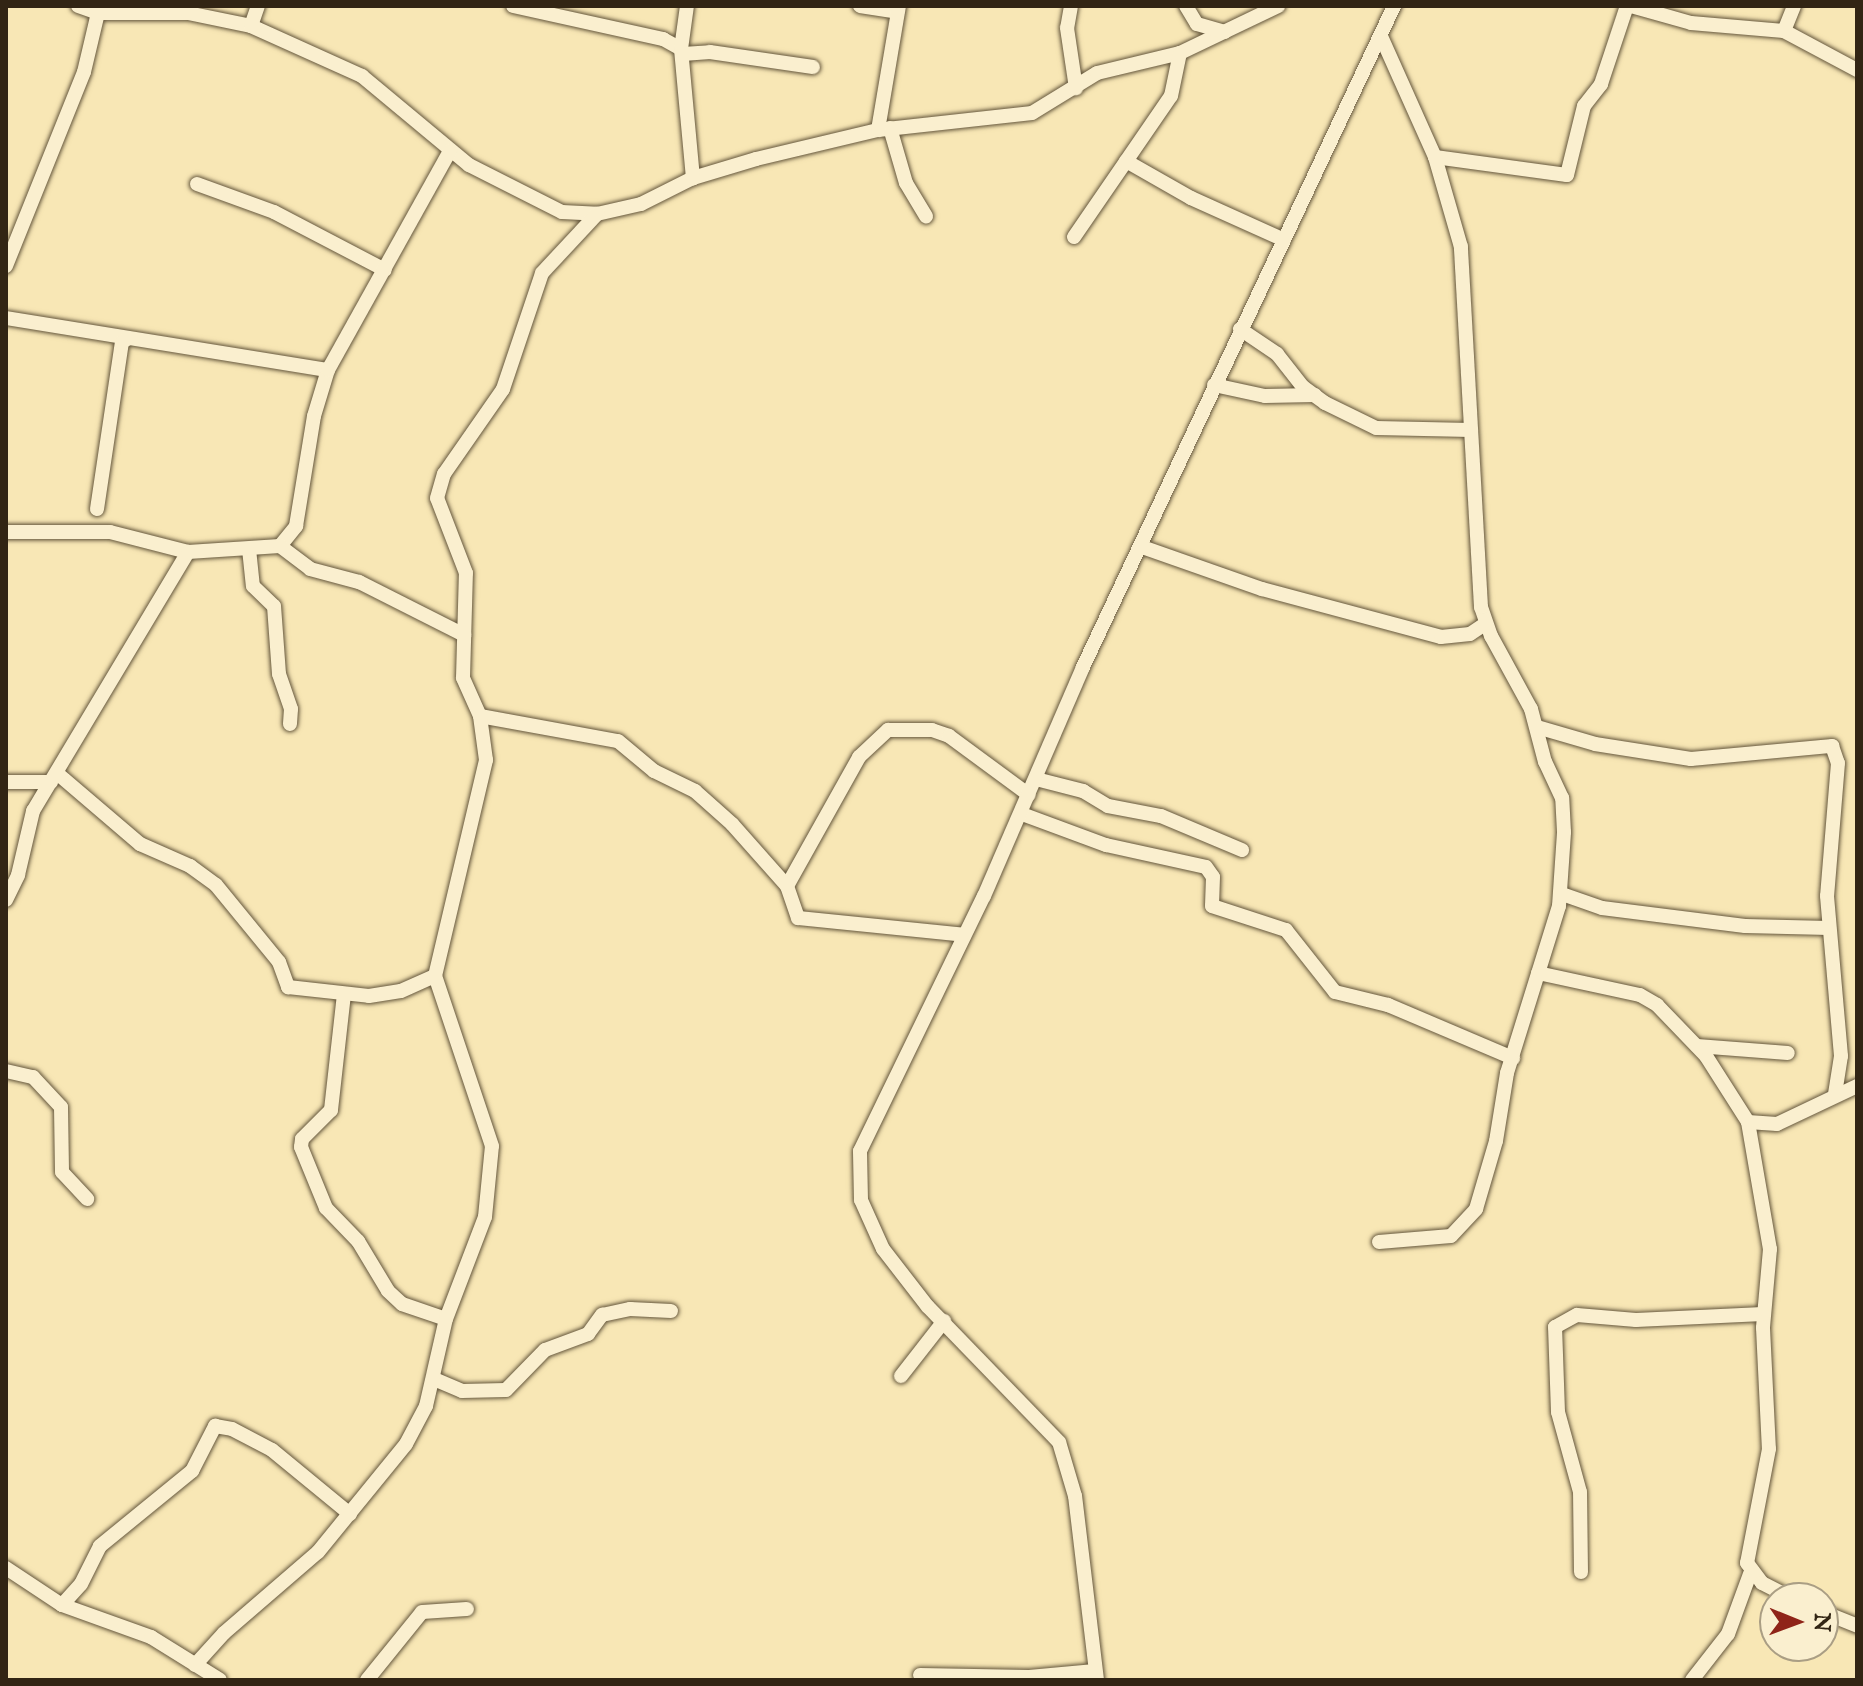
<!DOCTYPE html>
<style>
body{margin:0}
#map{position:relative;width:1863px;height:1686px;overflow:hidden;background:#f8e7b5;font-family:"IM FELL English",serif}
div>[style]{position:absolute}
.roads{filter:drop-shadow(0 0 2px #64563c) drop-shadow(0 0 2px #64563c)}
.minor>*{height:14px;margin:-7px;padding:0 7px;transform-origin:7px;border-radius:7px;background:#faefcf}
span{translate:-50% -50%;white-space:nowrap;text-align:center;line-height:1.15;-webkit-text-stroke:7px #faefcf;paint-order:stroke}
.frame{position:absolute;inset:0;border:8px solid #322514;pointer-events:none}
.north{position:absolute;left:1759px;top:1582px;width:80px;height:80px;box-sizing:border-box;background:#faefcf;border:2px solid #aa9e84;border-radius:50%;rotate:91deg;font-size:22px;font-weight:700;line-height:32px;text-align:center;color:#322514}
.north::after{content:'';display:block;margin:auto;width:28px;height:36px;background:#8f2418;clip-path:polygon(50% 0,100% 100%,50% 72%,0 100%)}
</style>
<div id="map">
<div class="roads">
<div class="minor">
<i style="left:78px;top:6px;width:21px;rotate:19deg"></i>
<i style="left:98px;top:13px;width:90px"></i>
<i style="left:188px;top:13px;width:64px;rotate:11.7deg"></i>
<i style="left:251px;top:26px;width:122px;rotate:24.2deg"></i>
<i style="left:362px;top:76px;width:139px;rotate:39.8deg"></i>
<i style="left:469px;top:165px;width:104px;rotate:26.8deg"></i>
<i style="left:562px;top:212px;width:35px;rotate:3deg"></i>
<i style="left:597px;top:214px;width:45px;rotate:-12.8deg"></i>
<i style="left:641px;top:204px;width:58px;rotate:-26.6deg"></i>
<i style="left:693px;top:178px;width:66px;rotate:-16.8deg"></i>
<i style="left:756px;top:159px;width:125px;rotate:-13.4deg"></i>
<i style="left:878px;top:130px;width:155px;rotate:-6.3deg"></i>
<i style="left:1032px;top:113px;width:76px;rotate:-31.6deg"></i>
<i style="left:1097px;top:73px;width:85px;rotate:-13.5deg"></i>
<i style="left:1180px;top:53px;width:109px;rotate:-25.6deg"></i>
<i style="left:513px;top:6px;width:154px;rotate:12.4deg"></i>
<i style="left:663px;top:39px;width:21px;rotate:29deg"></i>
<i style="left:681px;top:49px;width:130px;rotate:84.7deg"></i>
<i style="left:860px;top:6px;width:38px;rotate:9deg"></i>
<i style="left:1071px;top:6px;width:22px;rotate:100deg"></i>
<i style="left:1067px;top:28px;width:61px;rotate:81.5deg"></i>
<i style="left:1186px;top:6px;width:21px;rotate:59deg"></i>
<i style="left:1197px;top:24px;width:29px;rotate:16deg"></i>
<i style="left:1631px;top:6px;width:62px;rotate:15.8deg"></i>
<i style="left:1691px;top:23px;width:93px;rotate:4.9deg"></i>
<i style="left:1784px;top:31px;width:83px;rotate:28.1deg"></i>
<i style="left:251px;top:26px;width:21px;rotate:-71deg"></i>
<i style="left:1784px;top:31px;width:27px;rotate:-68deg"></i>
<i style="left:681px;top:49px;width:43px;rotate:-82.1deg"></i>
<i style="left:683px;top:54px;width:27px;rotate:-4deg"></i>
<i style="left:710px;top:52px;width:104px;rotate:8.3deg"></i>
<i style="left:890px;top:128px;width:57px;rotate:73.8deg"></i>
<i style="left:906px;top:183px;width:39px;rotate:59deg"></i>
<i style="left:878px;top:130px;width:126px;rotate:-80.4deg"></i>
<i style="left:1435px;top:157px;width:133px;rotate:7.8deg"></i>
<i style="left:1567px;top:175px;width:71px;rotate:-76.2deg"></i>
<i style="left:1584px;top:106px;width:28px;rotate:-52deg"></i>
<i style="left:1601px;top:84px;width:82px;rotate:-71.6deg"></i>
<i style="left:1126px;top:161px;width:75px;rotate:29.6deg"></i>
<i style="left:1191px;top:198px;width:102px;rotate:24.3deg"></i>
<i style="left:197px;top:184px;width:82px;rotate:20deg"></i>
<i style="left:274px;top:212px;width:125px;rotate:27.6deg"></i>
<i style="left:1074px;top:237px;width:171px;rotate:-55.5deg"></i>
<i style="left:1171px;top:96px;width:44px;rotate:-78.2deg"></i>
<i style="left:6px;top:266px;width:209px;rotate:-68.1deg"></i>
<i style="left:84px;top:72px;width:61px;rotate:-76.7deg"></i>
<i style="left:6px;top:318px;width:326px;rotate:9.2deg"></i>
<i style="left:1240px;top:329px;width:45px;rotate:34deg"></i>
<i style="left:1277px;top:354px;width:42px;rotate:51.8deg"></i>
<i style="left:1303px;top:387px;width:27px;rotate:36deg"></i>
<i style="left:1325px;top:403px;width:57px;rotate:26.1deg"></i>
<i style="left:1376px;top:428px;width:95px;rotate:1.2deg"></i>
<i style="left:1214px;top:385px;width:52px;rotate:12.2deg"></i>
<i style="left:1265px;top:396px;width:50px;rotate:-1.1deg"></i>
<i style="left:97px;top:509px;width:169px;rotate:-81.5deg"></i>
<i style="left:122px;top:342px;width:6px;rotate:-31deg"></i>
<i style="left:6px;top:532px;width:104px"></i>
<i style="left:110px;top:532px;width:81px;rotate:14.4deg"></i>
<i style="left:280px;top:546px;width:26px;rotate:-51deg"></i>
<i style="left:296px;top:526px;width:111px;rotate:-80.7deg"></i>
<i style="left:314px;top:416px;width:48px;rotate:-73.1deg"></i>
<i style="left:328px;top:370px;width:251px;rotate:-60.9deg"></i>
<i style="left:1142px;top:547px;width:127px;rotate:19.3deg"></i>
<i style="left:1262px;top:589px;width:185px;rotate:15deg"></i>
<i style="left:1441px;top:637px;width:29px;rotate:-6deg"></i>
<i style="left:1470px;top:634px;width:18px;rotate:-34deg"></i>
<i style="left:249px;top:549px;width:37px;rotate:84deg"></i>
<i style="left:253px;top:586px;width:29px;rotate:44deg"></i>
<i style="left:274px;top:606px;width:68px;rotate:85.8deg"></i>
<i style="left:279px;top:674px;width:37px;rotate:71deg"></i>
<i style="left:291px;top:709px;width:15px;rotate:94deg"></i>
<i style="left:480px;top:716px;width:140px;rotate:10.3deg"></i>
<i style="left:618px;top:741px;width:47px;rotate:39.8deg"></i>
<i style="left:654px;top:771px;width:46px;rotate:26deg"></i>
<i style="left:695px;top:791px;width:50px;rotate:41.7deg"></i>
<i style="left:732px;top:824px;width:83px;rotate:48.4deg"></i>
<i style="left:787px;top:886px;width:34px;rotate:71deg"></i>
<i style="left:798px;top:918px;width:167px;rotate:5.8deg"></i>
<i style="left:1537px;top:727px;width:60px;rotate:16.3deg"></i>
<i style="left:1595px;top:744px;width:97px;rotate:8.9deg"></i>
<i style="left:1691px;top:759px;width:142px;rotate:-5.3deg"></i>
<i style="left:1832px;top:746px;width:18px;rotate:71deg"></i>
<i style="left:1838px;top:763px;width:133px;rotate:94.7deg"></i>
<i style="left:1827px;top:896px;width:161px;rotate:85deg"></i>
<i style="left:1841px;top:1056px;width:38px;rotate:99deg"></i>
<i style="left:58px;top:774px;width:108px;rotate:40.5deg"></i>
<i style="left:140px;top:844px;width:55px;rotate:23.7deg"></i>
<i style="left:190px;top:866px;width:32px;rotate:36deg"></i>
<i style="left:216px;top:885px;width:99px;rotate:50.7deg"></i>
<i style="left:279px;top:962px;width:27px;rotate:70deg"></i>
<i style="left:288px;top:987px;width:81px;rotate:6.3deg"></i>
<i style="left:369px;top:996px;width:32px;rotate:-9deg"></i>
<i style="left:401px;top:991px;width:37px;rotate:-24deg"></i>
<i style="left:1036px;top:779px;width:49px;rotate:14.3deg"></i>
<i style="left:1083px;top:791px;width:29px;rotate:31deg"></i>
<i style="left:1108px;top:806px;width:54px;rotate:10.7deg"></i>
<i style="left:1161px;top:816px;width:88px;rotate:22.8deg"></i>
<i style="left:6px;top:782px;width:45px"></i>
<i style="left:1022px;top:814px;width:90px;rotate:20.3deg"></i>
<i style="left:1106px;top:845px;width:102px;rotate:12.4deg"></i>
<i style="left:1206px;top:867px;width:12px;rotate:55deg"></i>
<i style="left:1213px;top:877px;width:29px;rotate:92deg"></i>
<i style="left:1212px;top:906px;width:78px;rotate:18deg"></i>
<i style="left:1286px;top:930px;width:79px;rotate:51.7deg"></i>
<i style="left:1335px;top:992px;width:55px;rotate:13.8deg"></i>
<i style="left:1388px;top:1005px;width:136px;rotate:23deg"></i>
<i style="left:787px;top:886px;width:148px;rotate:-60.8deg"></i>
<i style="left:859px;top:757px;width:40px;rotate:-43deg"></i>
<i style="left:888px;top:730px;width:44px"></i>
<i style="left:932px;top:730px;width:18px;rotate:19deg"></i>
<i style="left:949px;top:736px;width:99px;rotate:36.4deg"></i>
<i style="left:1562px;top:894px;width:42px;rotate:19.3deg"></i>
<i style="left:1602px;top:908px;width:144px;rotate:7.2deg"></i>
<i style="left:1745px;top:926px;width:84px;rotate:1.4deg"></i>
<i style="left:6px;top:900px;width:28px;rotate:-64deg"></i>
<i style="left:18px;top:875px;width:66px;rotate:-76.8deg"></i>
<i style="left:33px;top:811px;width:302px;rotate:-59.1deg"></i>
<i style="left:188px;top:552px;width:92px;rotate:-3.7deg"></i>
<i style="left:280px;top:546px;width:38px;rotate:37deg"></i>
<i style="left:310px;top:569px;width:51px;rotate:14.9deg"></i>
<i style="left:359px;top:582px;width:118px;rotate:26.8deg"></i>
<i style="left:1538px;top:973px;width:104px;rotate:12.2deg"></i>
<i style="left:1640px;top:995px;width:20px;rotate:30deg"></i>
<i style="left:1657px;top:1005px;width:71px;rotate:46.1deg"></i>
<i style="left:1706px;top:1056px;width:78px;rotate:57.5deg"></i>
<i style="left:1748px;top:1122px;width:129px;rotate:80.2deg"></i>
<i style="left:1770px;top:1249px;width:79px;rotate:95.1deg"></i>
<i style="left:1763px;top:1328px;width:121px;rotate:87.2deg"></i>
<i style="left:1769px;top:1449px;width:116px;rotate:100.9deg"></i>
<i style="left:1747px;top:1563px;width:25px;rotate:53deg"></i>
<i style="left:1762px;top:1583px;width:33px;rotate:27deg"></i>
<i style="left:344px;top:994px;width:117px;rotate:96.4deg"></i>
<i style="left:331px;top:1110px;width:41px;rotate:135deg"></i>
<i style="left:302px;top:1139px;width:8px;rotate:97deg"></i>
<i style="left:301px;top:1147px;width:66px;rotate:67.7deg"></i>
<i style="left:326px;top:1208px;width:46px;rotate:45.9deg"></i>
<i style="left:358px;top:1241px;width:58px;rotate:59deg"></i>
<i style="left:388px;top:1291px;width:19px;rotate:43deg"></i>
<i style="left:402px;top:1304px;width:46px;rotate:18.8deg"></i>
<i style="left:1697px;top:1046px;width:91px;rotate:4.4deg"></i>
<i style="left:6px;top:1071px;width:28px;rotate:13deg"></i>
<i style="left:33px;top:1077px;width:41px;rotate:47deg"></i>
<i style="left:61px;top:1107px;width:65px;rotate:89.1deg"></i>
<i style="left:62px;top:1172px;width:37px;rotate:47deg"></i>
<i style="left:1748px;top:1122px;width:29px;rotate:4deg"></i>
<i style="left:1777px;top:1124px;width:89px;rotate:-25.4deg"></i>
<i style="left:1379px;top:1242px;width:72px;rotate:-4.8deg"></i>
<i style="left:1451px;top:1236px;width:37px;rotate:-47deg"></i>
<i style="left:1476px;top:1209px;width:71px;rotate:-73.6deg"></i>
<i style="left:1496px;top:1141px;width:69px;rotate:-80.8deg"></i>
<i style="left:1507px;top:1073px;width:175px;rotate:-72.7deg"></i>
<i style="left:1559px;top:906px;width:74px;rotate:-86.1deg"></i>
<i style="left:1564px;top:832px;width:34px;rotate:-93deg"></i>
<i style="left:1562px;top:798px;width:40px;rotate:-115deg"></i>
<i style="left:1545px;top:762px;width:55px;rotate:-104.8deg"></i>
<i style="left:1531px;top:709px;width:83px;rotate:-118.7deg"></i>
<i style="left:1491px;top:636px;width:31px;rotate:-109deg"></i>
<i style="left:1481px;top:607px;width:361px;rotate:-93.2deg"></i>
<i style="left:1461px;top:247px;width:94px;rotate:-106.1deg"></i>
<i style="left:1435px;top:157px;width:133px;rotate:-114.1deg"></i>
<i style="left:901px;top:1376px;width:70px;rotate:-52deg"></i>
<i style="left:434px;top:1379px;width:30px;rotate:23deg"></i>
<i style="left:462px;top:1391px;width:44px;rotate:-1.3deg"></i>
<i style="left:506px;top:1390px;width:56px;rotate:-45.7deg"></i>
<i style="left:545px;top:1350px;width:46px;rotate:-20.4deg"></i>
<i style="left:588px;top:1334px;width:24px;rotate:-54deg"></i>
<i style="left:602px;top:1315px;width:29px;rotate:-12deg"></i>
<i style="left:630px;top:1309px;width:41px;rotate:2.8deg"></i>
<i style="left:6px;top:1568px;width:67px;rotate:33.5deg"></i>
<i style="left:62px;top:1605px;width:95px;rotate:19.8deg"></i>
<i style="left:151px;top:1637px;width:81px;rotate:31.9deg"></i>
<i style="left:1581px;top:1572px;width:80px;rotate:-90.7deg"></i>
<i style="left:1580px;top:1492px;width:83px;rotate:-105.4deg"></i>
<i style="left:1558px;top:1412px;width:85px;rotate:-92deg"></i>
<i style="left:1555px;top:1327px;width:25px;rotate:-29deg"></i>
<i style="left:1577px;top:1315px;width:59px;rotate:4.8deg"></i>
<i style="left:1636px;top:1320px;width:127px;rotate:-2.7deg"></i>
<i style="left:62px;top:1605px;width:28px;rotate:-48deg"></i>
<i style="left:81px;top:1584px;width:42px;rotate:-63.4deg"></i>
<i style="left:100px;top:1546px;width:119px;rotate:-39.2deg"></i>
<i style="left:192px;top:1471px;width:51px;rotate:-62.9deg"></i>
<i style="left:215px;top:1426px;width:17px;rotate:10deg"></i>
<i style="left:232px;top:1429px;width:45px;rotate:27.7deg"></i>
<i style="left:272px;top:1450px;width:101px;rotate:39.4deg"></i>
<i style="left:1823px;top:1612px;width:37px;rotate:22deg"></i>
<i style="left:195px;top:1665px;width:43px;rotate:-47.8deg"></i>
<i style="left:224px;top:1633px;width:124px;rotate:-40.8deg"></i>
<i style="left:318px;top:1552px;width:139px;rotate:-50.8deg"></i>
<i style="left:406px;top:1444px;width:43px;rotate:-62.2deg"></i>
<i style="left:426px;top:1406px;width:89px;rotate:-77.1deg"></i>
<i style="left:446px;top:1319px;width:109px;rotate:-69.1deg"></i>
<i style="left:485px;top:1217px;width:71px;rotate:-84.4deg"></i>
<i style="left:492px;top:1146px;width:179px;rotate:-108.5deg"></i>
<i style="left:435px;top:976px;width:222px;rotate:-76.7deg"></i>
<i style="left:486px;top:760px;width:44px;rotate:-97.8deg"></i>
<i style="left:480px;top:716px;width:42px;rotate:-114.1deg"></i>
<i style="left:463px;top:678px;width:105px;rotate:-88.4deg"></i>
<i style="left:466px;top:573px;width:80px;rotate:-111.1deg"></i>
<i style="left:437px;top:498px;width:25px;rotate:-74deg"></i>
<i style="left:444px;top:474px;width:103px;rotate:-55.2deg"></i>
<i style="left:503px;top:389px;width:122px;rotate:-71.4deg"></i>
<i style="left:542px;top:273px;width:81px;rotate:-47deg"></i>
<i style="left:920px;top:1675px;width:109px;rotate:1.1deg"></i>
<i style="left:1029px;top:1677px;width:66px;rotate:-5.2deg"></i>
<i style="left:367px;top:1680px;width:87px;rotate:-51deg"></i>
<i style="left:422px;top:1612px;width:45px;rotate:-3.8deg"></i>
<i style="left:1097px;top:1680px;width:185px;rotate:-96.8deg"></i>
<i style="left:1075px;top:1496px;width:56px;rotate:-106.5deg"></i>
<i style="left:1059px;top:1442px;width:188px;rotate:-134.1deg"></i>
<i style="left:928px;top:1307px;width:73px;rotate:-127.8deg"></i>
<i style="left:883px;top:1249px;width:54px;rotate:-114.2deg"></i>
<i style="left:861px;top:1200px;width:49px;rotate:-91.2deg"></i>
<i style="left:860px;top:1151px;width:284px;rotate:-64.1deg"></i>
<i style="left:984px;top:896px;width:249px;rotate:-66.6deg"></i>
<i style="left:1083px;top:667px;width:731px;rotate:-64.8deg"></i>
<i style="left:1692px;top:1680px;width:58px;rotate:-52deg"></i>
<i style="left:1728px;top:1634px;width:64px;rotate:-69.9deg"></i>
</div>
</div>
<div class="frame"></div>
<div class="north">N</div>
</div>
